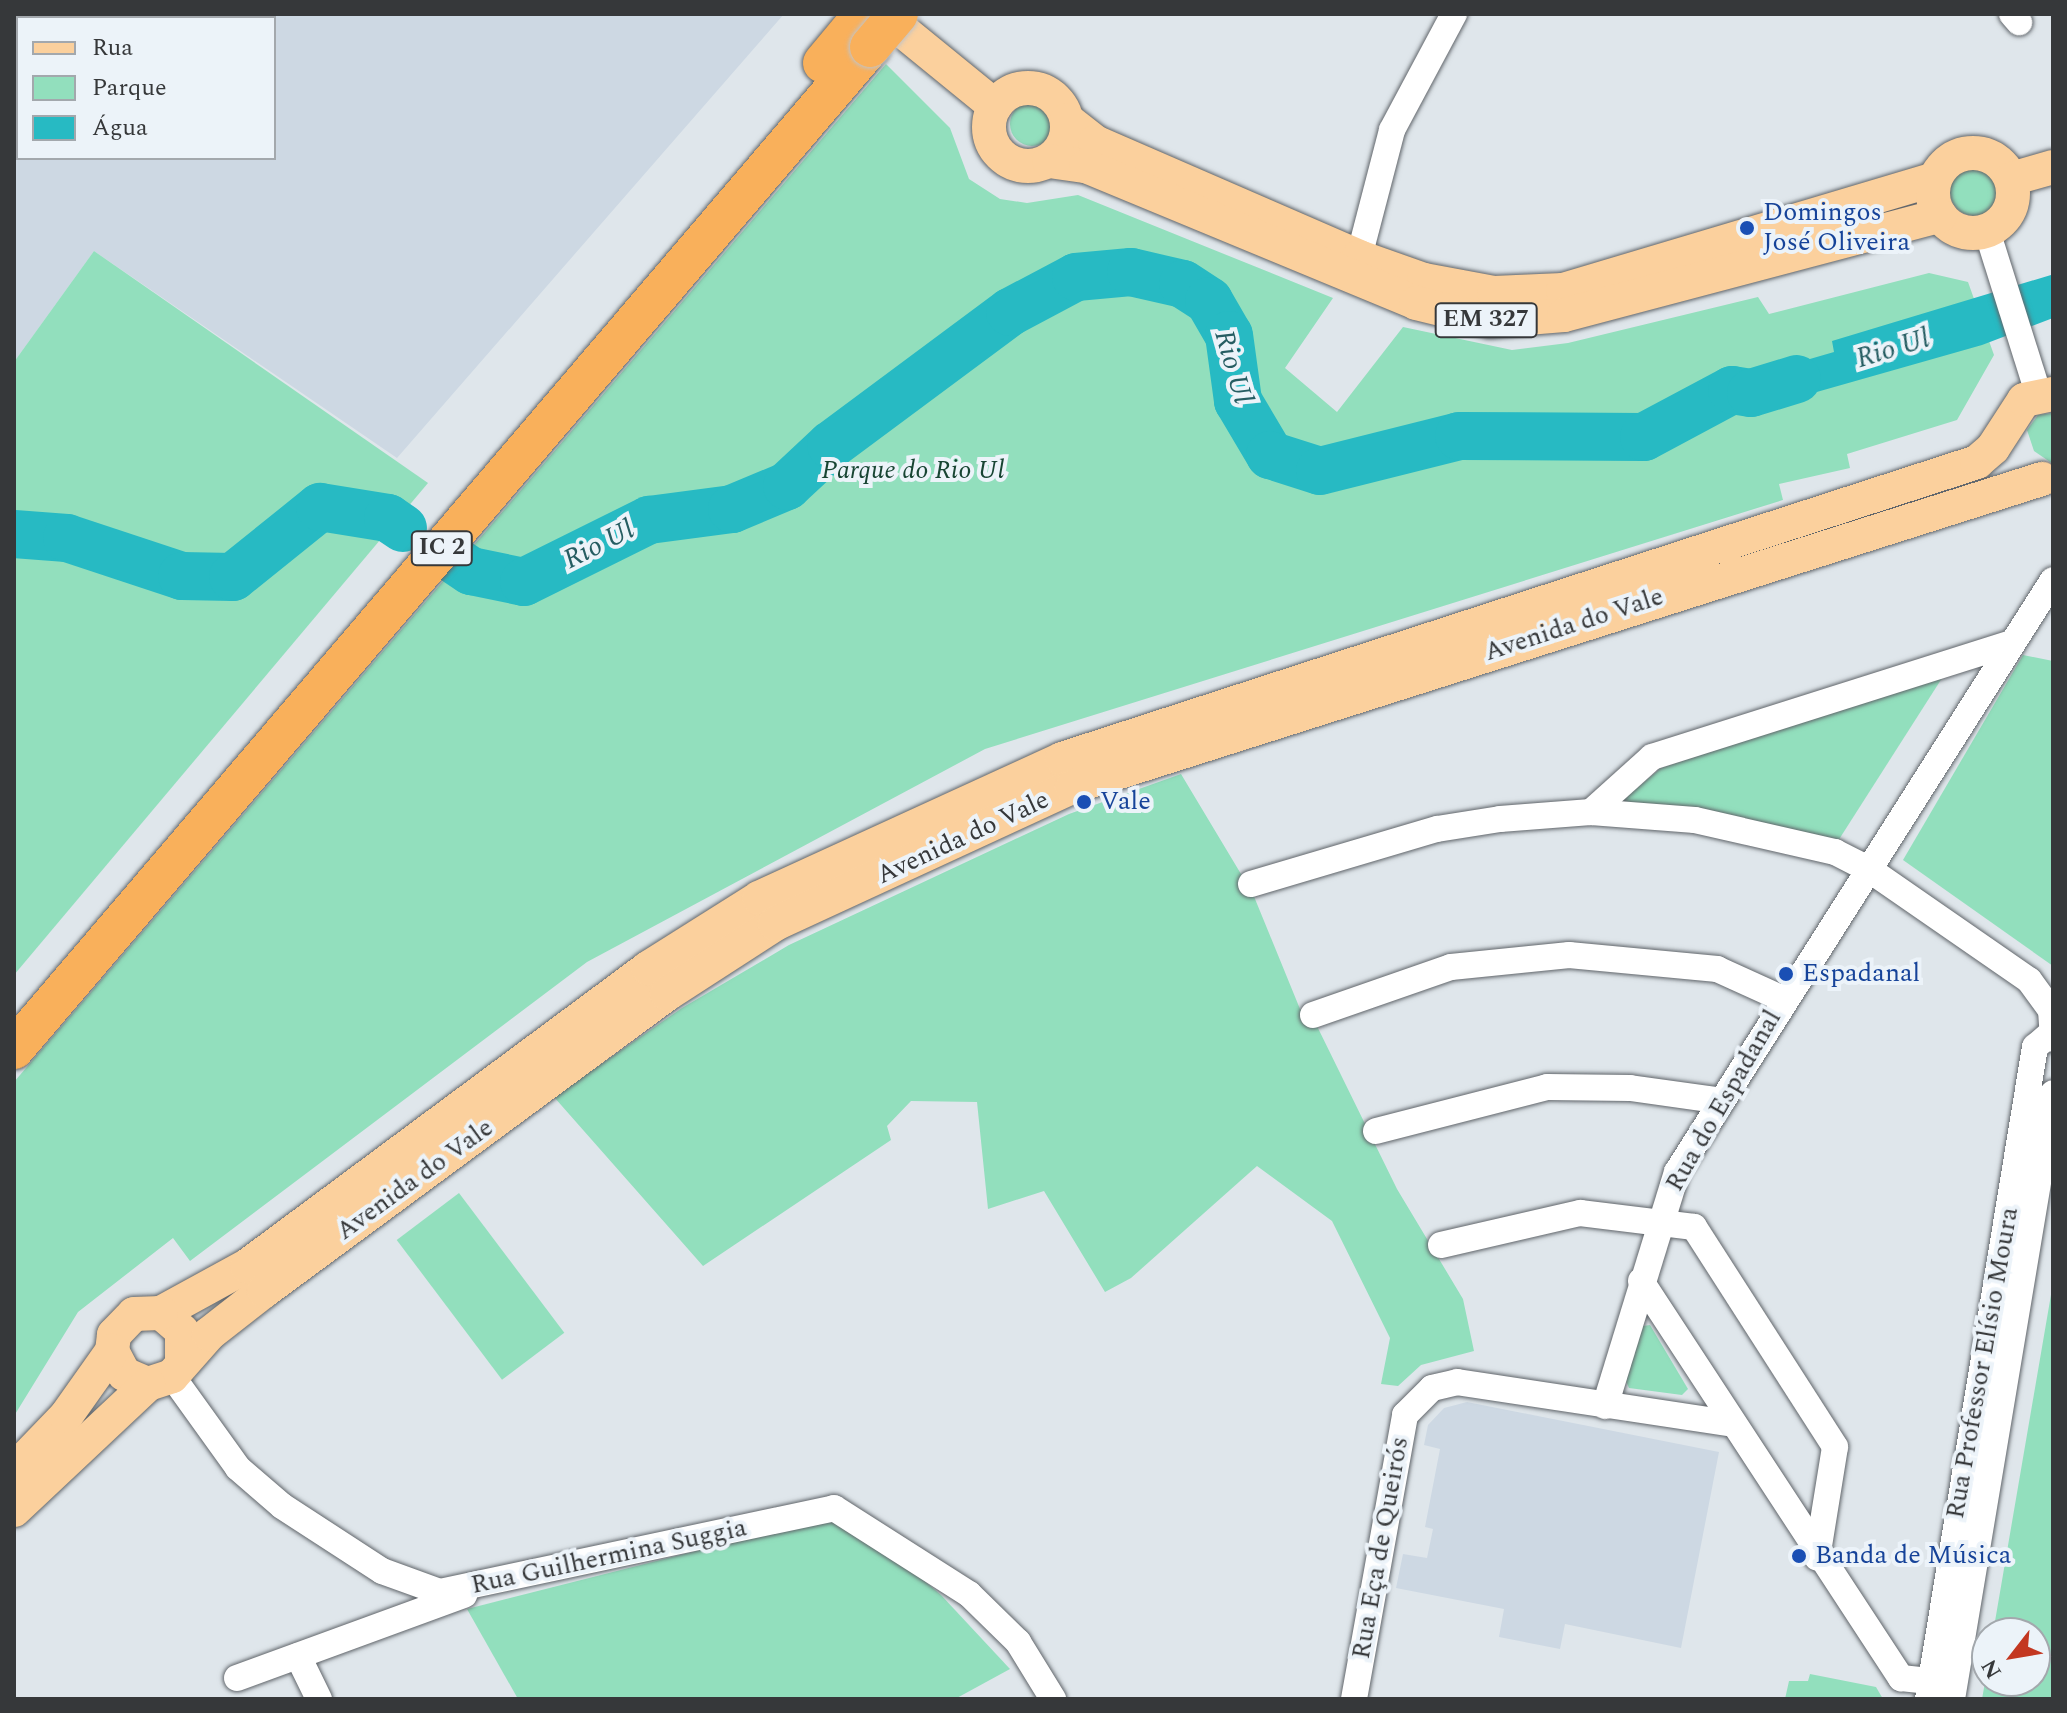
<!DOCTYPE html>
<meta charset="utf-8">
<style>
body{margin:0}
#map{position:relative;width:2067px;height:1713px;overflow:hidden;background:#dfe6eb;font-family:Spectral,serif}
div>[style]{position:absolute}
.built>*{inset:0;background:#cdd8e3}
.green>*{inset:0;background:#92dfbd;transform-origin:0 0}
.round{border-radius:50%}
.water>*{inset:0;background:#27bac3}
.river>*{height:48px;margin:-24px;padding:0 24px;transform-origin:24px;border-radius:24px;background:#27bac3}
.roads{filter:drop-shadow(0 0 2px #60656a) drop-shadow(0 0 2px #60656a)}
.minor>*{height:26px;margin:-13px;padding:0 13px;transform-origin:13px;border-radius:13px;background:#fff}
.major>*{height:34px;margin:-17px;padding:0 17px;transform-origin:17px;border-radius:17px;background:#fbd09d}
.major>.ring{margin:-17px;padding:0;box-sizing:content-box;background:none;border:34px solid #fbd09d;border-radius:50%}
.highway>*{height:40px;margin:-20px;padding:0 20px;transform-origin:20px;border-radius:20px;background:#f9b05b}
.bridges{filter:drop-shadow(0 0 2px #c3c3c4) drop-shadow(0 0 2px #c3c3c4)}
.highway-bridge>*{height:40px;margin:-20px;padding:0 20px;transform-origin:20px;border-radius:20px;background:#f9b05b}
.dots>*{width:22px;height:22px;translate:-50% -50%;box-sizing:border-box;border:4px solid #ecf3f9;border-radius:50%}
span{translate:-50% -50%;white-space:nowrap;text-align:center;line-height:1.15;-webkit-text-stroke:8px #ecf3f9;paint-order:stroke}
.shield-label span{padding:2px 6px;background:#ecf3f9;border:2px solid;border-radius:6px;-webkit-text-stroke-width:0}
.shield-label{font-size:24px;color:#36383a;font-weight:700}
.transit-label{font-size:26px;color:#164399}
.left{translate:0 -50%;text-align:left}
.park-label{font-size:26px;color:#184533;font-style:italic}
.street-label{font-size:26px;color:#36383a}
.water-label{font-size:28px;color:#265d62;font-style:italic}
.frame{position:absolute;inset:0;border:16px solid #36383a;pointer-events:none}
.legend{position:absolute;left:16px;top:16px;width:260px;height:144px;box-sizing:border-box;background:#ecf3f9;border:2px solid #a3a8ad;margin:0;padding:10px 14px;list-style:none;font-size:24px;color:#36383a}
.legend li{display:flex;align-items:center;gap:16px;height:40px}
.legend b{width:40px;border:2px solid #a3a8ad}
.north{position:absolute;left:1971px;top:1617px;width:80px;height:80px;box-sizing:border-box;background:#ecf3f9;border:2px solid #a3a8ad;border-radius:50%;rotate:239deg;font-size:22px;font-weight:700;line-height:32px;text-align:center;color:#36383a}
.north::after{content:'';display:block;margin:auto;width:28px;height:36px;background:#c33721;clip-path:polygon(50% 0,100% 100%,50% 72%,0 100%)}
</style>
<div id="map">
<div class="built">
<i style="clip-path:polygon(evenodd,14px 14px,784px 14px,397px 458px,94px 251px,14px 362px,14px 14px,18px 18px,274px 18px,274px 158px,18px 158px,18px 18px)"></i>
<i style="clip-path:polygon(1467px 1402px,1719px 1452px,1681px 1648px,1565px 1624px,1560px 1649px,1499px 1637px,1504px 1609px,1396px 1588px,1403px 1554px,1427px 1558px,1433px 1529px,1425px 1527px,1440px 1449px,1424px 1445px,1428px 1425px,1444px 1408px)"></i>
</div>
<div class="green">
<i style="clip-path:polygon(886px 64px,950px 128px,969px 179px,1000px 199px,1027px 203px,1078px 195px,1333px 298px,1285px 368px,1337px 412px,1403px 327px,1512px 350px,1568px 343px,1758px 297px,1769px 314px,1929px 273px,1968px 282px,1994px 355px,1957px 420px,1847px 454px,1850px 468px,1779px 484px,1783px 500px,985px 749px,587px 962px,190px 1261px,173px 1238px,78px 1312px,14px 1416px,14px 1082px)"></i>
<i class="round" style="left:1010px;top:102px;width:44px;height:44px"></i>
<i class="round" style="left:1950px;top:166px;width:50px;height:50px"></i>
<i style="clip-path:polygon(94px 251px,428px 483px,14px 975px,14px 362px)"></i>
<i style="clip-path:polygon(2053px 413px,2053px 464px,2034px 451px,2027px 430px,2038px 415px)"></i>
<i style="clip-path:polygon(2023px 655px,2053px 661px,2053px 966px,1903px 860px)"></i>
<i style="clip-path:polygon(1944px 675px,1838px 841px,1619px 803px,1661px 768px)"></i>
<i style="clip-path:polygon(1181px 774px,1253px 894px,1300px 1009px,1314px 1020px,1397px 1189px,1463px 1299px,1474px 1351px,1421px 1365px,1398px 1386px,1381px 1384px,1390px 1338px,1332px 1221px,1257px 1166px,1131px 1278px,1105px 1292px,1044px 1191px,988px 1209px,977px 1102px,911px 1101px,887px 1126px,891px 1140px,703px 1266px,554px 1097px,682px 1008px,789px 945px,1069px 814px)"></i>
<i style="left:459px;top:1193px;width:175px;height:78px;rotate:53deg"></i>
<i style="clip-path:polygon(2053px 1283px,2053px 1699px,1982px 1699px,1987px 1671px,1987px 1681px,2035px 1681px,2035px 1633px,1993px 1633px)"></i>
<i style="clip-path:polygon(1650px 1325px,1688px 1389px,1682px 1395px,1629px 1388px,1625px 1379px,1643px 1326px)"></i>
<i style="clip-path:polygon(818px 1520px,841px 1520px,873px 1537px,941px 1595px,1010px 1669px,955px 1699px,518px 1699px,467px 1609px)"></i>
<i style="clip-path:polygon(1810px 1674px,1876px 1687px,1883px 1699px,1785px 1699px,1789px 1681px,1808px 1681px)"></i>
</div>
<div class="water">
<i style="clip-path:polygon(2053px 266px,2053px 318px,1982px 345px,1739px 414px,1730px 382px,1834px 352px,1832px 341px,2051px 275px)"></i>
</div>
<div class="river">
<i style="left:14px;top:534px;width:53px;rotate:4.3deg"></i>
<i style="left:67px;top:538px;width:121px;rotate:18.3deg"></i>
<i style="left:182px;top:576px;width:51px;rotate:1.1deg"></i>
<i style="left:233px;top:577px;width:112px;rotate:-38.8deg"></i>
<i style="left:320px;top:507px;width:69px;rotate:9.2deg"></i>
<i style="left:388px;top:518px;width:18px;rotate:34deg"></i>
<i style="left:453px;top:559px;width:22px;rotate:34deg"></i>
<i style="left:471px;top:571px;width:54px;rotate:11.7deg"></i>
<i style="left:524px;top:582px;width:140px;rotate:-26.4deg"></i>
<i style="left:649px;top:520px;width:84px;rotate:-7.5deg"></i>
<i style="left:732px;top:509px;width:60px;rotate:-22.7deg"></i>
<i style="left:787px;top:486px;width:60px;rotate:-43deg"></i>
<i style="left:831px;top:445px;width:223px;rotate:-36.6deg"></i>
<i style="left:1010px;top:312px;width:75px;rotate:-27.9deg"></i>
<i style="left:1076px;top:277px;width:55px;rotate:-5.2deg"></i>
<i style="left:1131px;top:272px;width:53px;rotate:13deg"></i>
<i style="left:1183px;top:284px;width:31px;rotate:33deg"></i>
<i style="left:1209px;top:301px;width:39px;rotate:60deg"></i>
<i style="left:1229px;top:335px;width:67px;rotate:82.2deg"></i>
<i style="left:1238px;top:401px;width:63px;rotate:59.3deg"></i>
<i style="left:1270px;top:455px;width:52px;rotate:17.7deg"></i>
<i style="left:1320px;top:471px;width:143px;rotate:-14.1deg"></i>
<i style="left:1459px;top:436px;width:185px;rotate:0.3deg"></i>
<i style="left:1644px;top:437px;width:100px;rotate:-28.1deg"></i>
<i style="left:1732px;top:390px;width:19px;rotate:9deg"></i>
<i style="left:1751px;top:393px;width:48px;rotate:-16.9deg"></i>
</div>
<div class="roads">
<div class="minor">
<i style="left:2012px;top:14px;width:11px;rotate:49deg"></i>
<i style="left:1987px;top:231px;width:170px;rotate:72.5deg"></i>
<i style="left:1359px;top:257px;width:131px;rotate:-75.4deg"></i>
<i style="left:1392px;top:130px;width:132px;rotate:-61.9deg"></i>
<i style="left:1591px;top:812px;width:82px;rotate:-42deg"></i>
<i style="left:1652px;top:757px;width:378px;rotate:-17.6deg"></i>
<i style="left:1251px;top:884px;width:194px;rotate:-16.5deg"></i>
<i style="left:1437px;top:829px;width:64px;rotate:-9deg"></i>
<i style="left:1500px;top:819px;width:91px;rotate:-4.4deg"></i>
<i style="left:1591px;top:812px;width:104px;rotate:4.4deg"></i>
<i style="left:1695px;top:820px;width:144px;rotate:12.9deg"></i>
<i style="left:1835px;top:852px;width:36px;rotate:27deg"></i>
<i style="left:1867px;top:868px;width:197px;rotate:34.7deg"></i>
<i style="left:2029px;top:980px;width:37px;rotate:54deg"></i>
<i style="left:2051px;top:1010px;width:29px;rotate:86deg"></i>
<i style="left:1313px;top:1015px;width:146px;rotate:-19.2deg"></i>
<i style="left:1451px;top:967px;width:119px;rotate:-5.8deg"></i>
<i style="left:1569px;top:955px;width:149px;rotate:5.4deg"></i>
<i style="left:1717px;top:969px;width:72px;rotate:24.4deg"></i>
<i style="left:1376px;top:1131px;width:177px;rotate:-14.4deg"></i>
<i style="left:1547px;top:1087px;width:83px;rotate:0.7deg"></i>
<i style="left:1630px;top:1088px;width:93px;rotate:8deg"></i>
<i style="left:1441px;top:1245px;width:143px;rotate:-13deg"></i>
<i style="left:1580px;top:1213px;width:115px;rotate:7deg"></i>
<i style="left:1694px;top:1227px;width:261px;rotate:57.3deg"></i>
<i style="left:1835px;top:1447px;width:112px;rotate:99.2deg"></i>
<i style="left:1641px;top:1281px;width:475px;rotate:56.8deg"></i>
<i style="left:1901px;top:1678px;width:31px;rotate:6deg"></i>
<i style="left:172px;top:1376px;width:113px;rotate:54.3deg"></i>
<i style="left:238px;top:1468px;width:58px;rotate:40.8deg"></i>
<i style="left:282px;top:1506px;width:119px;rotate:33deg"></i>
<i style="left:382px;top:1571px;width:62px;rotate:19.9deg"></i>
<i style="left:440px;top:1592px;width:403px;rotate:-12deg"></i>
<i style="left:834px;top:1508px;width:160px;rotate:32.5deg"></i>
<i style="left:969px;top:1594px;width:69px;rotate:44.4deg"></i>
<i style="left:1018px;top:1642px;width:67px;rotate:58.4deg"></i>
<i style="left:1605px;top:1406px;width:245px;rotate:-72.9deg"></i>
<i style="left:1677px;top:1172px;width:701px;rotate:-57.58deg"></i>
<i style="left:298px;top:1656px;width:48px;rotate:64deg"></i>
<i style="left:237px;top:1678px;width:242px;rotate:-20.1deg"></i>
<i style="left:1354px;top:1699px;width:289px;rotate:-79.8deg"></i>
<i style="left:1405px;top:1415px;width:38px;rotate:-45deg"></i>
<i style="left:1432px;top:1388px;width:26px;rotate:-13deg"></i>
<i style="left:1457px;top:1382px;width:275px;rotate:8.6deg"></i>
<i style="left:1928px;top:1699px;width:661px;rotate:-80.68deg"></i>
<i style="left:2035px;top:1047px;width:21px;rotate:-41deg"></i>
<i style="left:1952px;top:1699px;width:614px;rotate:-80.54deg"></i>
</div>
<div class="major">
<i style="left:882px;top:14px;width:146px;rotate:39.2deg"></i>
<i class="ring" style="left:989px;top:88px;width:44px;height:44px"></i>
<i style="left:1067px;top:120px;width:36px;rotate:38deg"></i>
<i style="left:1095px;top:142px;width:288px;rotate:23.5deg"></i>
<i style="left:1359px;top:257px;width:69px;rotate:19.5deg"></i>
<i style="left:1424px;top:280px;width:71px;rotate:10.5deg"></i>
<i style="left:1494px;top:293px;width:69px;rotate:-2.5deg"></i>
<i style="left:1563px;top:290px;width:388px;rotate:-16.6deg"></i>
<i class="ring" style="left:1933px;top:153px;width:46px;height:46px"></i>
<i style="left:1049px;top:161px;width:37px;rotate:8deg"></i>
<i style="left:1086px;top:166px;width:357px;rotate:22.5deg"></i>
<i style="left:1416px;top:303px;width:76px;rotate:13.7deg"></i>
<i style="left:1490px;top:321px;width:74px;rotate:-4.6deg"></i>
<i style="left:1564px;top:315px;width:389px;rotate:-14.8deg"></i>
<i style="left:2011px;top:179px;width:44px;rotate:-15.9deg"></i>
<i style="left:161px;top:1313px;width:98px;rotate:-28.7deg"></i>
<i style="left:247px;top:1266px;width:500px;rotate:-36.6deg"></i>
<i style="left:648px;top:968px;width:131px;rotate:-32.2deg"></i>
<i style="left:759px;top:898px;width:333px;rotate:-24.6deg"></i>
<i style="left:1062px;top:759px;width:962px;rotate:-17.98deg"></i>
<i style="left:1977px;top:462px;width:21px;rotate:-41deg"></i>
<i style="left:1993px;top:448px;width:57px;rotate:-57.1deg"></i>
<i style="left:2024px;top:400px;width:30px;rotate:-12deg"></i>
<i style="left:182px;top:1363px;width:32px;rotate:-90deg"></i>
<i style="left:182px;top:1331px;width:28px;rotate:-139deg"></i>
<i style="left:161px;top:1313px;width:27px;rotate:178deg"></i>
<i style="left:134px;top:1314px;width:29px;rotate:134deg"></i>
<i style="left:114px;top:1335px;width:16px;rotate:97deg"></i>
<i style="left:112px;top:1351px;width:26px;rotate:62deg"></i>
<i style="left:124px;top:1374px;width:26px;rotate:23deg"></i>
<i style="left:148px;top:1384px;width:25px;rotate:-18deg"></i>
<i style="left:172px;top:1376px;width:56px;rotate:-48.6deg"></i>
<i style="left:209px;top:1334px;width:70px;rotate:-38deg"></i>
<i style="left:264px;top:1291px;width:501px;rotate:-36.39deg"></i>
<i style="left:667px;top:994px;width:129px;rotate:-32.9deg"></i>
<i style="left:775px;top:924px;width:327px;rotate:-24.8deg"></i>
<i style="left:1072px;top:787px;width:1018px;rotate:-17.62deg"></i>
<i style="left:14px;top:1470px;width:75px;rotate:-46.1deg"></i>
<i style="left:66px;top:1416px;width:80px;rotate:-54.7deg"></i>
<i style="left:14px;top:1510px;width:184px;rotate:-43.2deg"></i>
</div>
<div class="highway">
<i style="left:823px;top:63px;width:64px;rotate:-50.1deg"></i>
<i style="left:14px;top:1049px;width:1318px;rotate:-49.49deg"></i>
</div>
</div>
<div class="bridges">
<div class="highway-bridge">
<i style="left:870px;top:47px;width:43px;rotate:-49.7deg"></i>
</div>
</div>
<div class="dots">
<i style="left:1747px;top:228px;background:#1a4fb4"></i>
<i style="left:1084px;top:802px;background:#1a4fb4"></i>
<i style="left:1786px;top:974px;background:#1a4fb4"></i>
<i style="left:1799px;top:1556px;background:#1a4fb4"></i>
</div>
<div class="shield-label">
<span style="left:1486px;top:320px">EM 327</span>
<span style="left:442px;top:548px">IC 2</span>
</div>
<div class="transit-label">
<span class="left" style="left:1763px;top:228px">Domingos<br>José Oliveira</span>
<span class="left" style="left:1100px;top:802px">Vale</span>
<span class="left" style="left:1802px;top:974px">Espadanal</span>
<span class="left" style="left:1815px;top:1556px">Banda de Música</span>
</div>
<div class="park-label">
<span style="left:913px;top:471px">Parque do Rio Ul</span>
</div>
<div class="street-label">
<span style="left:1574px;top:625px;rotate:-18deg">Avenida do Vale</span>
<span style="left:963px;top:838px;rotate:-25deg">Avenida do Vale</span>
<span style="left:1724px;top:1101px;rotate:-60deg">Rua do Espadanal</span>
<span style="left:415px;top:1180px;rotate:-36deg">Avenida do Vale</span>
<span style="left:1983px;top:1363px;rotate:-80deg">Rua Professor Elísio Moura</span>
<span style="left:1381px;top:1548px;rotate:-80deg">Rua Eça de Queirós</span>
<span style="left:609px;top:1557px;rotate:-12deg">Rua Guilhermina Suggia</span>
</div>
<div class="water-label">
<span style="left:1893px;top:349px;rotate:-17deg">Rio Ul</span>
<span style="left:1233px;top:367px;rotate:74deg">Rio Ul</span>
<span style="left:599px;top:545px;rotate:-27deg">Rio Ul</span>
</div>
<div class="frame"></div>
<ul class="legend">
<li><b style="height:10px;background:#fbd09d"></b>Rua</li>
<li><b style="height:22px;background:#92dfbd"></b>Parque</li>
<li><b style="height:22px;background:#27bac3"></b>Água</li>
</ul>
<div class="north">N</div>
</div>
